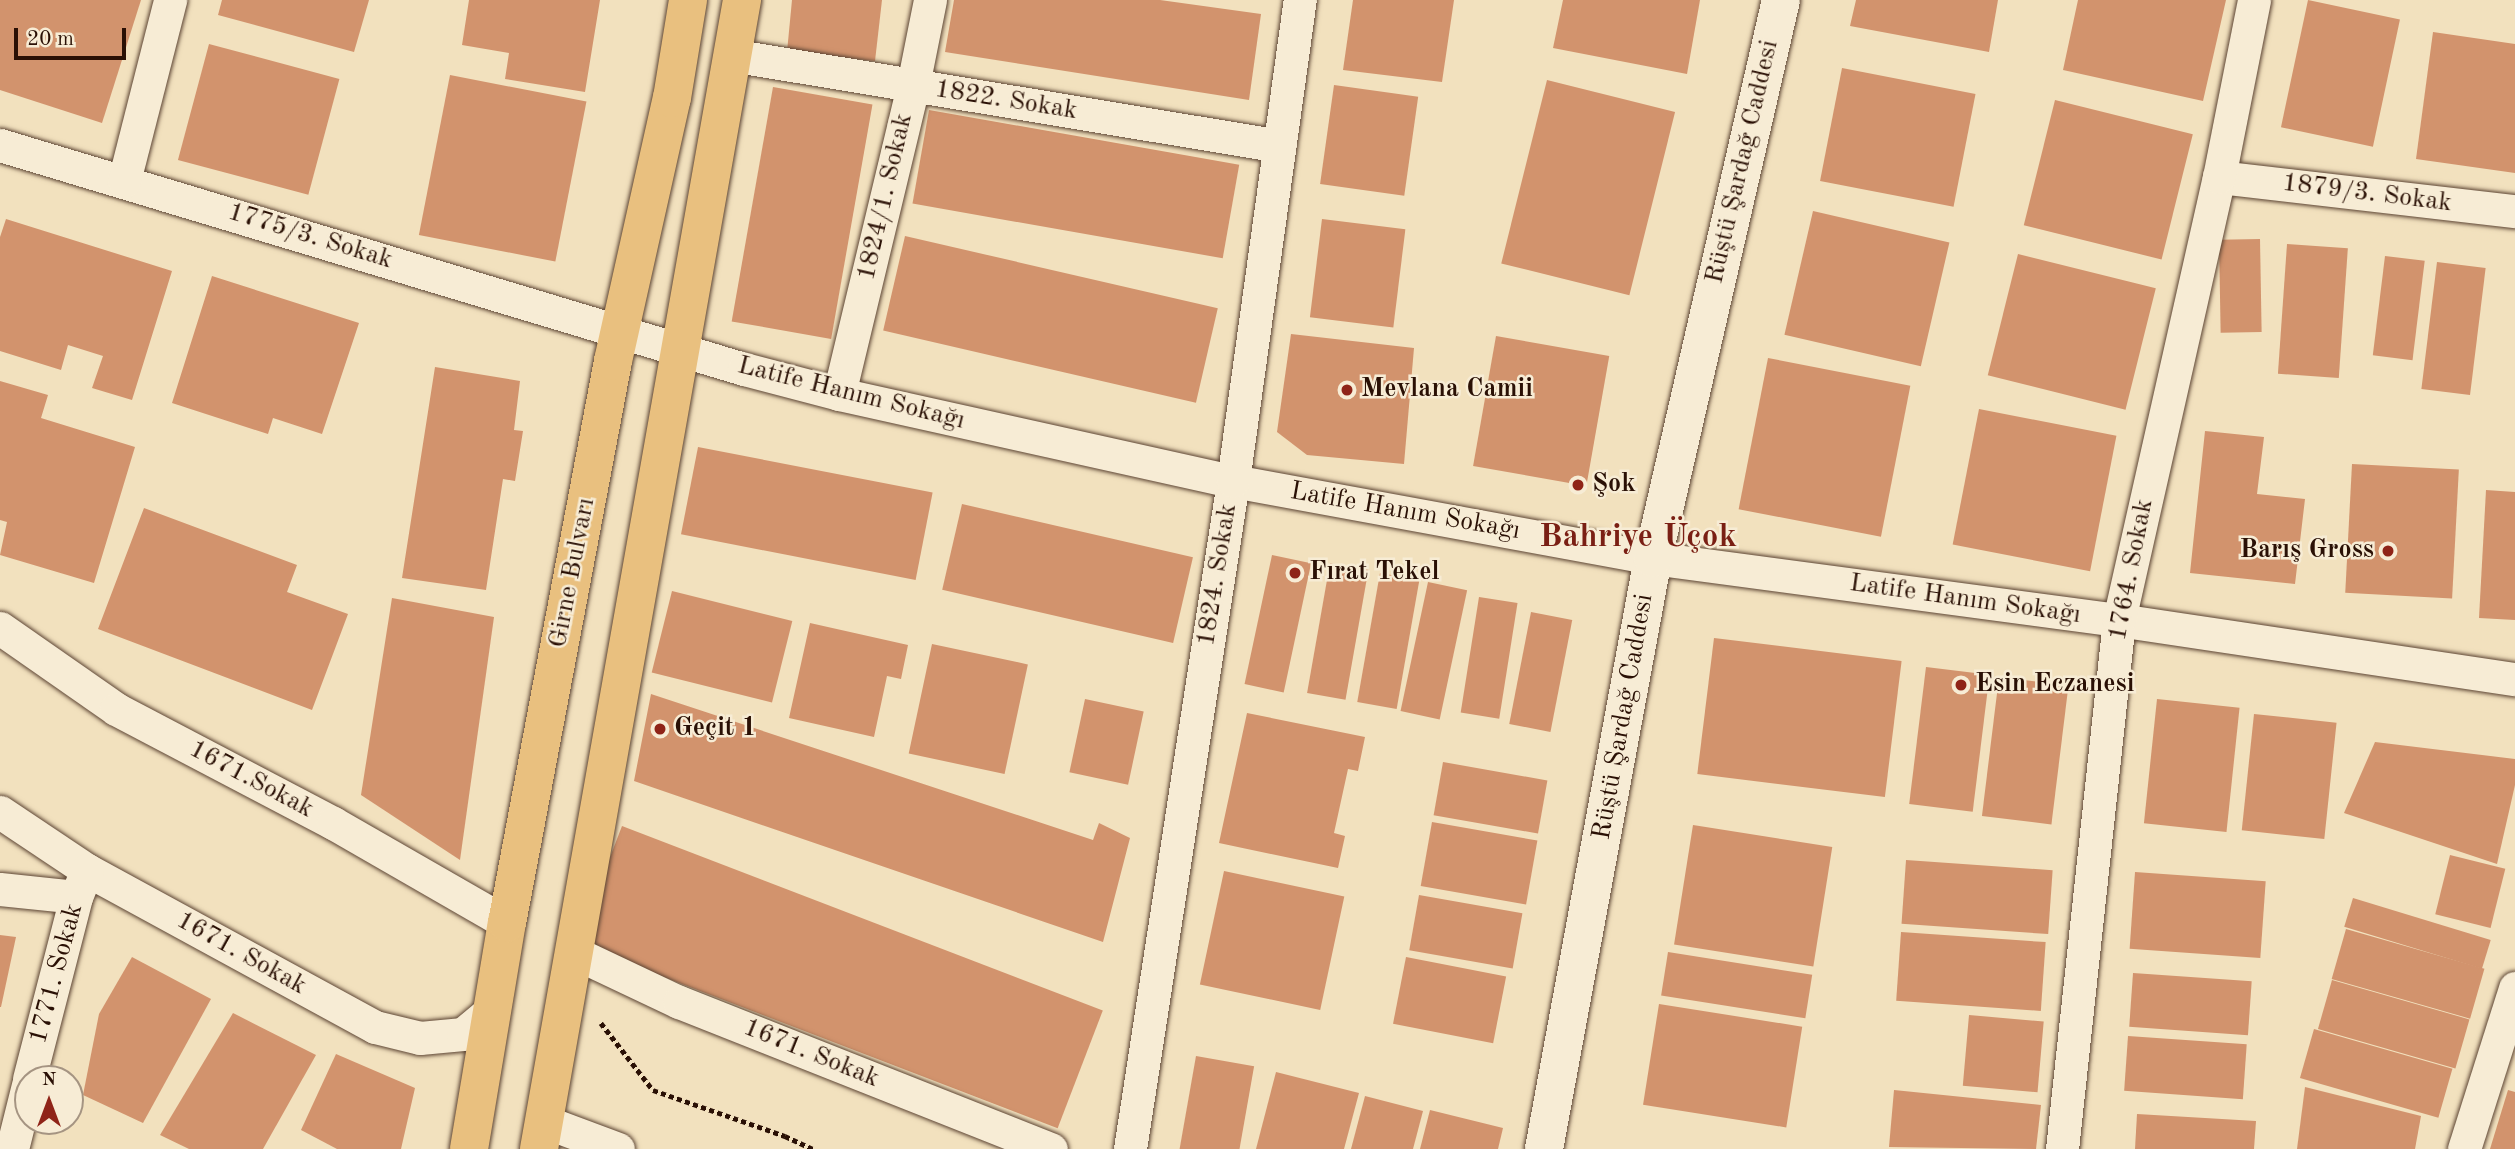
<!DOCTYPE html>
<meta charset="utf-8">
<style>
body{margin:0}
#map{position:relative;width:2515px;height:1149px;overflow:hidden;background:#f2e1be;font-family:"Old Standard TT",serif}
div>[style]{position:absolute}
.building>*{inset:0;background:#d2936d;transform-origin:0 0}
.path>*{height:4.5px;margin-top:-2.25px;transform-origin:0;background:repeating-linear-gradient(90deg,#2a1005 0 5px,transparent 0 8.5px)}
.roads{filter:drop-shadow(0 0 2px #5c4433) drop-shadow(0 0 2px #5c4433)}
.street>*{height:33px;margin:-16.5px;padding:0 16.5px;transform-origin:16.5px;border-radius:16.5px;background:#f7ecd5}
.secondary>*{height:38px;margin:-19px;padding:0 19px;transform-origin:19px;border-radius:19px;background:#f7ecd5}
.primary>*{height:38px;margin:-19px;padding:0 19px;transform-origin:19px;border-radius:19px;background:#e9c07f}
.dots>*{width:19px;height:19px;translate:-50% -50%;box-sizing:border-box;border:4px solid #f7ecd5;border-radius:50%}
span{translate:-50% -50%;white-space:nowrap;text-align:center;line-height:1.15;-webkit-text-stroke:5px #f7ecd5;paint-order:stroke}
.street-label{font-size:26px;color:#2a1005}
.poi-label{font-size:26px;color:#2a1005;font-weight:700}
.left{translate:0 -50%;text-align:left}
.right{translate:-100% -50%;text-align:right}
.district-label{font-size:33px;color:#7a1f14;font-weight:700}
.north{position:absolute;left:14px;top:1065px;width:70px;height:70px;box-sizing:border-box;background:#f7ecd5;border:2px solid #a59482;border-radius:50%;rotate:0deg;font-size:19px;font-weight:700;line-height:28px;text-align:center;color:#2a1005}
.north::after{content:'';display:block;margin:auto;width:24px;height:32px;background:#8f2418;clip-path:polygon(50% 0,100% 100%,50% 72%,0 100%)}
.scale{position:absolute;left:14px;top:28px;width:112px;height:32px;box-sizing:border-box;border:4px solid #2a1005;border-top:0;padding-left:9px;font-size:21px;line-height:24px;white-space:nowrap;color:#2a1005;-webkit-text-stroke:5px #f7ecd5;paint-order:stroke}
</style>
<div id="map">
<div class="building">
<i style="clip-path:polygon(0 0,141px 0,102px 123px,0 90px)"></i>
<i style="clip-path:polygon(222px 0,369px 0,354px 52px,218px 15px)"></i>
<i style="clip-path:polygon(469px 0,600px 0,585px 92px,505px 79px,509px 53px,462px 45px)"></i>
<i style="clip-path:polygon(792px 0,882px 0,875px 61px,787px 52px)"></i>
<i style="clip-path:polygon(954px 0,1160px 0,1261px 14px,1249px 100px,945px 52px)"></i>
<i style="clip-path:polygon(1353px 0,1454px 0,1442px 82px,1343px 70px)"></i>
<i style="clip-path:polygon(1563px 0,1700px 0,1687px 74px,1553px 48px)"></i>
<i style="clip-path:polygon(1856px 0,1998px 0,1989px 52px,1850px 26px)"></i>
<i style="clip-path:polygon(2078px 0,2226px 0,2203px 101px,2063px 70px)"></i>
<i style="left:2308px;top:0;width:94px;height:130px;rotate:12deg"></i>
<i style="clip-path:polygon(2433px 32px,2515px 44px,2515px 173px,2416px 159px)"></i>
<i style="left:209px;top:44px;width:135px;height:120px;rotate:15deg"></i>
<i style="left:1842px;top:68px;width:136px;height:115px;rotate:11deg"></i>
<i style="left:450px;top:75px;width:139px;height:163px;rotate:11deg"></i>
<i style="left:1547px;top:80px;width:132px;height:189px;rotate:14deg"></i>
<i style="left:1334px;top:85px;width:85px;height:100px;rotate:8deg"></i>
<i style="left:773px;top:87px;width:101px;height:238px;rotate:10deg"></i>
<i style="left:2055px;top:100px;width:142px;height:129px;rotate:14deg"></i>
<i style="left:929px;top:110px;width:315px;height:95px;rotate:10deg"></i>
<i style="left:1813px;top:211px;width:140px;height:127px;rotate:13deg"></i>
<i style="clip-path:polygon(6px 219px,172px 271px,132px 400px,92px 388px,103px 356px,68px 345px,61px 370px,0 351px,0 237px)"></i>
<i style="left:1322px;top:219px;width:84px;height:99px;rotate:7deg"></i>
<i style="left:905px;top:236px;width:321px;height:97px;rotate:13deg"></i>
<i style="left:2260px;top:239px;width:93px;height:41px;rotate:89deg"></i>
<i style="left:2287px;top:244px;width:61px;height:130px;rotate:4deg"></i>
<i style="left:2018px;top:254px;width:142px;height:125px;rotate:14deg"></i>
<i style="left:2385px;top:256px;width:40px;height:100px;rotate:7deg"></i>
<i style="left:2437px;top:262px;width:49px;height:128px;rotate:7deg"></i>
<i style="clip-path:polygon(212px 276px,359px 323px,322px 434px,273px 418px,268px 434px,172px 403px)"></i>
<i style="clip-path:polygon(1291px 334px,1414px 348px,1404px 464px,1307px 455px,1277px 432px)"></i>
<i style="left:1496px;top:336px;width:115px;height:132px;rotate:10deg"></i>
<i style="left:1768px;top:358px;width:145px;height:154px;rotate:11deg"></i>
<i style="clip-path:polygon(435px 367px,520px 381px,514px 430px,523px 431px,515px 481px,503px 479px,486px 590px,402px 578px)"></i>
<i style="clip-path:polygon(0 381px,48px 395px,41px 418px,135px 447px,94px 583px,0 555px,7px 522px,0 520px)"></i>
<i style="left:1979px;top:409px;width:140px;height:138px;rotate:11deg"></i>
<i style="clip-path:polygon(2205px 431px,2264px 437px,2257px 494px,2305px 499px,2295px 584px,2190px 573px)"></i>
<i style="left:698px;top:447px;width:239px;height:89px;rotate:11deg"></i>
<i style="left:2352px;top:464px;width:107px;height:129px;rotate:3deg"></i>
<i style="clip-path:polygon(2486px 490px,2515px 492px,2515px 620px,2479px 618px)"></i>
<i style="left:962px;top:504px;width:237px;height:88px;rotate:13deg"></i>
<i style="clip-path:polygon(144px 508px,297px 565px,287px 592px,348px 614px,312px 710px,98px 629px)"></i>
<i style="left:1272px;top:555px;width:40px;height:132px;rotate:12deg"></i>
<i style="left:1330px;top:563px;width:39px;height:132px;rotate:10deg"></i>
<i style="left:1380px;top:573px;width:40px;height:131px;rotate:10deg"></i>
<i style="left:1428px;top:582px;width:40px;height:132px;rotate:12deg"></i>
<i style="left:672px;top:591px;width:124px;height:84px;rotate:14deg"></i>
<i style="left:1479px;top:597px;width:39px;height:117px;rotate:9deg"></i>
<i style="clip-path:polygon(392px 598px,494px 617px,460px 860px,361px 795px)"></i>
<i style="left:1531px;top:612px;width:42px;height:114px;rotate:11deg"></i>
<i style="clip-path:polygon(810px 623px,908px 645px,901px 679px,887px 676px,874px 737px,789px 718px)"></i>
<i style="left:1714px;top:638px;width:189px;height:137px;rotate:7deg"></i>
<i style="left:932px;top:644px;width:98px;height:112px;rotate:12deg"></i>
<i style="left:1926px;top:667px;width:64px;height:138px;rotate:7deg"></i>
<i style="left:1999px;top:677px;width:70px;height:140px;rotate:7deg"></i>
<i style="clip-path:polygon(651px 694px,1093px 840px,1099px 823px,1130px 838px,1103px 942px,634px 781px)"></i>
<i style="left:1085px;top:699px;width:60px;height:75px;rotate:12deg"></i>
<i style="left:2157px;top:699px;width:83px;height:125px;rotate:6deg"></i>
<i style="clip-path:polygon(1247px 713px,1365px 737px,1358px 771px,1348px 769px,1334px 833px,1345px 836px,1338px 868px,1219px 843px)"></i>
<i style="left:2254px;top:714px;width:83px;height:117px;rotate:6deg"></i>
<i style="clip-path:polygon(2375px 742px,2515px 759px,2515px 785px,2497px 864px,2344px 813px)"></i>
<i style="left:1443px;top:762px;width:106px;height:54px;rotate:10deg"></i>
<i style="left:1432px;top:822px;width:107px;height:65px;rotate:10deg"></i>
<i style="left:1693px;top:825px;width:141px;height:121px;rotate:9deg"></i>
<i style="left:622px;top:826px;width:515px;height:126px;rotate:21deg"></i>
<i style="left:2450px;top:855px;width:57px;height:61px;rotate:14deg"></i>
<i style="left:1906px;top:860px;width:147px;height:64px;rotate:4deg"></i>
<i style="left:1224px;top:871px;width:123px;height:116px;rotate:12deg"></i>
<i style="left:2135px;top:872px;width:131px;height:77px;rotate:4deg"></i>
<i style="left:1419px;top:895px;width:105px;height:56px;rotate:10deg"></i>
<i style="left:2353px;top:898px;width:144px;height:30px;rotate:17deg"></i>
<i style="left:2346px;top:929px;width:144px;height:52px;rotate:16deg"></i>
<i style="left:1901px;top:932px;width:145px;height:69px;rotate:4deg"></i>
<i style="clip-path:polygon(0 935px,16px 937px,1px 1007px,0 1007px)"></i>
<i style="left:1668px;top:952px;width:146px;height:44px;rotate:9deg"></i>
<i style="clip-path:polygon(132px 957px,211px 999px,143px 1123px,83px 1095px,99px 1014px)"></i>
<i style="left:1406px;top:957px;width:102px;height:68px;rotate:11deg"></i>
<i style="left:2133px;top:973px;width:119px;height:54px;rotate:4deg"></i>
<i style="left:2332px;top:980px;width:143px;height:51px;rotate:16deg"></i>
<i style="left:1659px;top:1004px;width:145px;height:102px;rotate:9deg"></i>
<i style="clip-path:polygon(233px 1013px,316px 1055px,263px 1149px,189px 1149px,160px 1135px)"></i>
<i style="left:1969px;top:1015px;width:75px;height:71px;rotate:5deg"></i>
<i style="left:2314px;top:1029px;width:144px;height:51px;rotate:16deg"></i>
<i style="left:2128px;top:1036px;width:119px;height:55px;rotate:4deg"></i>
<i style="clip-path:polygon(336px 1054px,415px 1088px,401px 1149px,337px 1149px,301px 1130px)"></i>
<i style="left:1196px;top:1056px;width:59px;height:95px;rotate:10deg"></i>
<i style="clip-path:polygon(1276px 1072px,1359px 1093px,1344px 1149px,1256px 1149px)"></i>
<i style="clip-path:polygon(2305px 1087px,2421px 1116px,2415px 1149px,2297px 1149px)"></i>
<i style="clip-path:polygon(1894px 1090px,2041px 1105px,2036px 1149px,1889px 1147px)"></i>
<i style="clip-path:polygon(2508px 1090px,2515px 1092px,2515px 1149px,2490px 1149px)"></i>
<i style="clip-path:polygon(1365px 1096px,1423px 1111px,1413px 1149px,1351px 1149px)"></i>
<i style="clip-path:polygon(1430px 1110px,1503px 1128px,1498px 1149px,1420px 1149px)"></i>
<i style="clip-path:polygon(2137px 1114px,2256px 1121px,2254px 1149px,2135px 1149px)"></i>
</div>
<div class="path">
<i style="left:601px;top:1023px;width:85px;rotate:52.2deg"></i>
<i style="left:653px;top:1090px;width:140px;rotate:19.2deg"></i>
<i style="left:785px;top:1136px;width:31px;rotate:25deg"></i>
</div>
<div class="roads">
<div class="street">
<i style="left:731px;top:55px;width:556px;rotate:9.41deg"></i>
<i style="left:0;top:145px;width:777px;rotate:16.76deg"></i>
<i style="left:744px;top:369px;width:98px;rotate:14.7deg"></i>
<i style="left:839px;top:394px;width:403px;rotate:12.5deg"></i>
<i style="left:1233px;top:481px;width:427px;rotate:10.4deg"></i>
<i style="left:1653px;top:558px;width:470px;rotate:7.6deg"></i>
<i style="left:2119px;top:620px;width:400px;rotate:8.5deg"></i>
<i style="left:2219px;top:177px;width:298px;rotate:6.6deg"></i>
<i style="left:124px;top:181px;width:187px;rotate:-75.7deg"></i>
<i style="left:839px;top:394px;width:318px;rotate:-76.5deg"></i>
<i style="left:913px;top:85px;width:87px;rotate:-78.7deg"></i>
<i style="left:0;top:628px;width:141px;rotate:34.9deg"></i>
<i style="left:116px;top:709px;width:245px;rotate:27.7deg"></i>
<i style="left:333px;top:823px;width:201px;rotate:29.9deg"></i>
<i style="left:0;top:812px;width:105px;rotate:33.7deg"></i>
<i style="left:87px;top:870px;width:328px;rotate:28.6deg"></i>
<i style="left:375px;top:1027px;width:46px;rotate:13.7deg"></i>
<i style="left:420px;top:1038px;width:43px;rotate:-5.3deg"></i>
<i style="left:463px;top:1034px;width:38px;rotate:-40deg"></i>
<i style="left:0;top:889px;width:76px;rotate:6deg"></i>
<i style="left:573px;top:952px;width:117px;rotate:25.3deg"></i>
<i style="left:679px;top:1002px;width:400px;rotate:21.6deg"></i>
<i style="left:29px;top:1079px;width:188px;rotate:-75.5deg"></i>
<i style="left:76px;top:897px;width:29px;rotate:-68deg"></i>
<i style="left:543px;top:1121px;width:80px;rotate:20.5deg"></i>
<i style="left:12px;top:1149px;width:66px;rotate:-76deg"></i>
<i style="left:1130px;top:1149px;width:676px;rotate:-81.23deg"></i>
<i style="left:1233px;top:481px;width:486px;rotate:-82.1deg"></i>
<i style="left:2062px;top:1149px;width:532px;rotate:-83.85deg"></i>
<i style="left:2119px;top:620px;width:454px;rotate:-77.3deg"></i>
<i style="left:2219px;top:177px;width:180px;rotate:-78.8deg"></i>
<i style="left:2464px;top:1149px;width:169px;rotate:-72.4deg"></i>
</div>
<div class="secondary">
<i style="left:1544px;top:1149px;width:601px;rotate:-79.55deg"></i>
<i style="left:1653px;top:558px;width:572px;rotate:-77.08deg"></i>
</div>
<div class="primary">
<i style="left:469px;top:1149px;width:229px;rotate:-80.5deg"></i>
<i style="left:507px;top:923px;width:572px;rotate:-79.32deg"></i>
<i style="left:613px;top:361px;width:270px;rotate:-77.4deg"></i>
<i style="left:672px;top:98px;width:99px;rotate:-80.7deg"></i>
<i style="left:539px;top:1149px;width:1167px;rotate:-79.98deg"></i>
</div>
</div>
<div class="dots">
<i style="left:1347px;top:390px;background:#8f2418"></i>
<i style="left:1578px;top:485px;background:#8f2418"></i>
<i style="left:2388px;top:551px;background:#8f2418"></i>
<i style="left:1295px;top:573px;background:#8f2418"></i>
<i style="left:1961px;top:685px;background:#8f2418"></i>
<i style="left:660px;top:729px;background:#8f2418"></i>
</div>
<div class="street-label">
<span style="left:1006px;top:101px;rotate:9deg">1822. Sokak</span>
<span style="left:1743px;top:162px;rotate:-77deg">Rüştü Şardağ Caddesi</span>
<span style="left:2367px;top:194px;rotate:7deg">1879/3. Sokak</span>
<span style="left:886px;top:197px;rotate:-77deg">1824/1. Sokak</span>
<span style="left:310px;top:237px;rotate:17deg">1775/3. Sokak</span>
<span style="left:851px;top:394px;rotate:14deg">Latife Hanım Sokağı</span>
<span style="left:1405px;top:512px;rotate:10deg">Latife Hanım Sokağı</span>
<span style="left:2132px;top:570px;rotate:-79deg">1764. Sokak</span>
<span style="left:573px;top:573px;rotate:-79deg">Girne Bulvarı</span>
<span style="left:1218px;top:575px;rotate:-81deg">1824. Sokak</span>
<span style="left:1965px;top:600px;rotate:8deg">Latife Hanım Sokağı</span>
<span style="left:1624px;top:717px;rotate:-80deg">Rüştü Şardağ Caddesi</span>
<span style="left:251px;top:780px;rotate:28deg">1671.Sokak</span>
<span style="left:241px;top:954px;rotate:29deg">1671. Sokak</span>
<span style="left:57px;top:974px;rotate:-75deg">1771. Sokak</span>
<span style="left:811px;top:1054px;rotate:22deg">1671. Sokak</span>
</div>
<div class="poi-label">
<span class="left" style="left:1361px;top:390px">Mevlana Camii</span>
<span class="left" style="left:1592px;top:485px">Şok</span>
<span class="right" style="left:2374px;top:551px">Barış Gross</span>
<span class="left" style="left:1309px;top:573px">Fırat Tekel</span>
<span class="left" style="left:1975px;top:685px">Esin Eczanesi</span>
<span class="left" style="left:674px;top:729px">Geçit 1</span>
</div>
<div class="district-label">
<span style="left:1638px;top:538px">Bahriye Üçok</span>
</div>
<div class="north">N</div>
<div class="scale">20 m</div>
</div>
